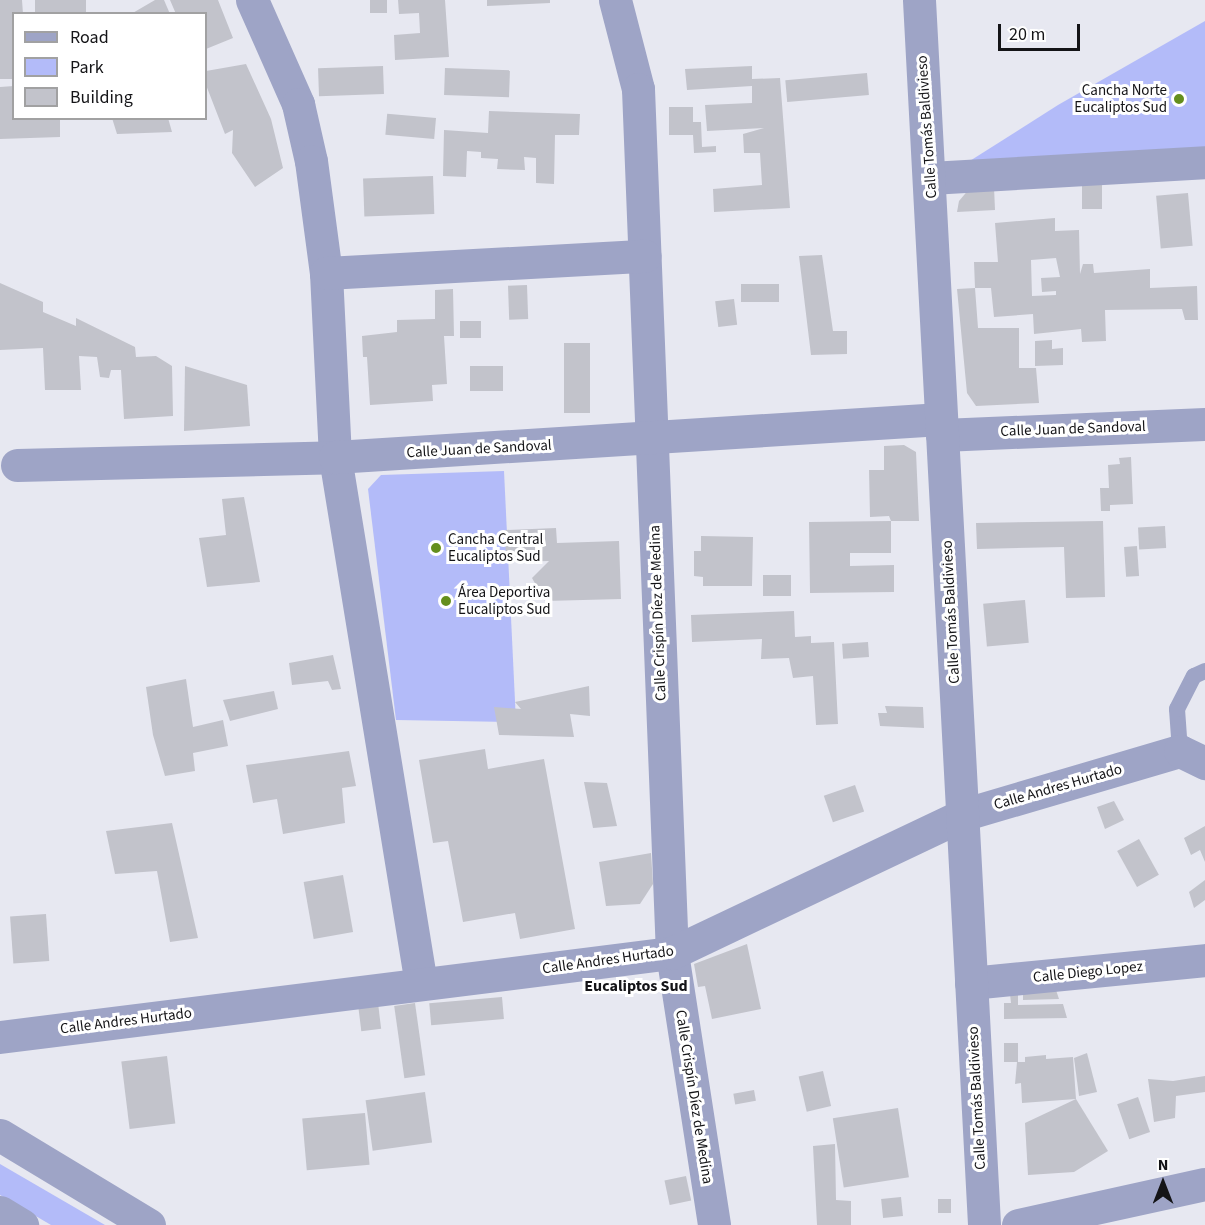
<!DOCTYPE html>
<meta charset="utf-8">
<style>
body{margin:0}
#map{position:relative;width:1205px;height:1225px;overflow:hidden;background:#e7e8f1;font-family:"Source Sans 3",sans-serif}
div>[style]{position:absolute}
.green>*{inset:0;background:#b3bbf9}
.building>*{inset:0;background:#c2c3cb;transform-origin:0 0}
.service>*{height:16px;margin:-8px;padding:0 8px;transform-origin:8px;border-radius:8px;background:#9ea4c6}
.minor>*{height:33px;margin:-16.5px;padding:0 16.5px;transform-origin:16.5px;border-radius:16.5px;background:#9ea4c6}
.tertiary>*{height:33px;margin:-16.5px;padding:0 16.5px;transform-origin:16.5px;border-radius:16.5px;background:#9ea4c6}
.dots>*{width:16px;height:16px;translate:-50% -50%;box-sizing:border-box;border:3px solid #fff;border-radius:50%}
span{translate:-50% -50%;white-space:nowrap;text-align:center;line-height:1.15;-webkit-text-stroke:6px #fff;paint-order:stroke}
.poi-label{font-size:15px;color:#141417}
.right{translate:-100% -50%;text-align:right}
.left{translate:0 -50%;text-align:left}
.street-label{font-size:15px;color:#141417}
.neighbourhood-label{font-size:16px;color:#141417;font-weight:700}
.legend{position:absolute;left:12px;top:12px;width:195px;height:108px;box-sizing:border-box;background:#fff;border:2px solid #a1a1a2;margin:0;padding:8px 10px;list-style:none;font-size:18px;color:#141417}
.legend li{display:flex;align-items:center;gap:12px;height:30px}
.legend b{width:30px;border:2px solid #a1a1a2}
.north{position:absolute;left:1133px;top:1153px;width:60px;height:60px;-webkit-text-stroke:4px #fff;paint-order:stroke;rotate:0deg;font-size:16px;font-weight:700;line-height:24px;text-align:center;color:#141417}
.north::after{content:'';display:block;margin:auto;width:21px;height:27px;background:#141417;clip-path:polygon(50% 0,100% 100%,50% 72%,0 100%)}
.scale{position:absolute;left:998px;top:24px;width:82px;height:27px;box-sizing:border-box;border:3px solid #141417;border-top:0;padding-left:8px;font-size:18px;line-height:21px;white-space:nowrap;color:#141417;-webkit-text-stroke:4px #fff;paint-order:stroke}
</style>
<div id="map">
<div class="green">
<i style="clip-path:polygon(1205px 21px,1205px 153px,965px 164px,1058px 105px)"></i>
<i style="clip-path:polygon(504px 471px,516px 722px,396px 720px,368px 489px,381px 475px)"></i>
<i style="clip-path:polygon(0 1164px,105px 1225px,51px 1225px,0 1195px)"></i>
</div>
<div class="building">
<i style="clip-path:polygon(0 0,22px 0,23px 14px,14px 14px,14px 79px,0 79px)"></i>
<i style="left:35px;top:0;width:51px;height:14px"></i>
<i style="clip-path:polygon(155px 0,164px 0,170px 14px,131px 14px)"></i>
<i style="clip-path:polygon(170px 0,218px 0,233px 38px,206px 49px,206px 14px,176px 14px)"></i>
<i style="left:370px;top:0;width:17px;height:13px"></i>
<i style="clip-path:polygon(398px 0,445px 0,449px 57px,395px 60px,394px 35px,420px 33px,419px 13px,399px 14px)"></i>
<i style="clip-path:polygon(487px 0,550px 0,550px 3px,487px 6px)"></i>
<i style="clip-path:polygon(246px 64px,271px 119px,283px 168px,255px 187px,232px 153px,233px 130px,225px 134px,206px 85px,206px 71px)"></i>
<i style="left:383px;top:66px;width:28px;height:65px;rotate:88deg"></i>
<i style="clip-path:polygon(752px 66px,752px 79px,780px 78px,790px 208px,714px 212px,713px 189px,762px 185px,760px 153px,744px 153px,743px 134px,764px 128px,707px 131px,705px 105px,752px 103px,752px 86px,687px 90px,685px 69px)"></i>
<i style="left:445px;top:68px;width:65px;height:27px;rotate:2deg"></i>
<i style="left:867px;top:73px;width:22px;height:82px;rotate:85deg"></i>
<i style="clip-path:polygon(14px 86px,14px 118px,60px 118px,60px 137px,0 139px,0 87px)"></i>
<i style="clip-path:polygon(669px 107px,693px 107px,693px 122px,701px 122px,702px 147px,716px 146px,716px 152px,694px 153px,693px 135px,669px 135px)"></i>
<i style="clip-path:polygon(489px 111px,580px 114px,579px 135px,555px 135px,554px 184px,536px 183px,536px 158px,524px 157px,525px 170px,497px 169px,498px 159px,481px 158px,481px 152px,467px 151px,466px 177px,443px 176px,444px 130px,488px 133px)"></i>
<i style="clip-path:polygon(112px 118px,168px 118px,172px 132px,117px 134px)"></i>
<i style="left:436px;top:118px;width:21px;height:49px;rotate:95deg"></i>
<i style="left:433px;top:176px;width:38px;height:70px;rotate:88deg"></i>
<i style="left:1102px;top:183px;width:26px;height:20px;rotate:90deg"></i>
<i style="clip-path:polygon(994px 187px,995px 210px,957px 212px,959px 201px,970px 188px)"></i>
<i style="left:1188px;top:193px;width:53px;height:32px;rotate:85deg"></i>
<i style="clip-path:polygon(evenodd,1055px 218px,1055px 231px,1079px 230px,1080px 274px,1083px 264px,1093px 264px,1094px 273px,1150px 269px,1150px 288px,1197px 286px,1198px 320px,1185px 320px,1182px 309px,1105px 310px,1106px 341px,1082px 342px,1081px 329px,1034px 334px,1033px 314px,994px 317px,991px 288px,975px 288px,974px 262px,998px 262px,995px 223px,1055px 218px,1056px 258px,1060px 277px,1041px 278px,1042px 292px,1056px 291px,1056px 295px,1032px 296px,1031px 260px,1056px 258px)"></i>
<i style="clip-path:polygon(822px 255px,833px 331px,847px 331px,847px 354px,811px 355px,799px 256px)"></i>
<i style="clip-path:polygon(0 283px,43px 302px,43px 312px,76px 326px,76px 318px,135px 347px,136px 357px,156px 356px,172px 366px,173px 416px,124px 419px,121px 370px,111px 370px,109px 378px,100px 377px,97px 357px,79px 356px,81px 390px,45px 390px,43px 348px,0 350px)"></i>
<i style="left:741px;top:284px;width:38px;height:18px"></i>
<i style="left:527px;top:285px;width:34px;height:19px;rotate:88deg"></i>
<i style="clip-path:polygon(975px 288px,978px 328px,1019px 328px,1019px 368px,1036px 368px,1039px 403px,976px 406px,967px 393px,957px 289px)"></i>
<i style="clip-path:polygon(453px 289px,454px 336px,444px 336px,447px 384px,432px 385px,433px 401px,370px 405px,367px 357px,363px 357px,362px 336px,397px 332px,397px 320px,435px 319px,435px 290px)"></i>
<i style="left:734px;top:299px;width:26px;height:19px;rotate:83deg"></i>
<i style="left:460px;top:321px;width:21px;height:17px"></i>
<i style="clip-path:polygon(1052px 340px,1052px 349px,1063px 348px,1063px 365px,1035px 366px,1035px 341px)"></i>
<i style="left:564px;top:343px;width:26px;height:70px"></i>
<i style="clip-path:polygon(185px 366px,247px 385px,250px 426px,184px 431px)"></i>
<i style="left:470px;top:366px;width:33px;height:25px"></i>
<i style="clip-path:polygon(904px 445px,916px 452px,919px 521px,891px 521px,891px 553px,850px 553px,850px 566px,894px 565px,894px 592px,810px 593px,809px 522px,891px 521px,889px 516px,870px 517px,869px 470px,884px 470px,884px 446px)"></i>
<i style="clip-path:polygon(1131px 457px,1133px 504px,1110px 505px,1110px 511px,1101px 511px,1100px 488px,1109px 488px,1108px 465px,1120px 464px,1119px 458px)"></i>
<i style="clip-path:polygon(244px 497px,260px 582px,207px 587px,199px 538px,226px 535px,222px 499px)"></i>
<i style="clip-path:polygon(1103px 521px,1105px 597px,1066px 598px,1064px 547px,977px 549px,976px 523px)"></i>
<i style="left:1165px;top:526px;width:22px;height:27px;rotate:87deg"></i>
<i style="clip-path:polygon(556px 528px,557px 543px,619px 541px,621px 599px,545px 601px,532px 578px,549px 561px,506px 562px,505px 530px)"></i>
<i style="clip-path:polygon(701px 536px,753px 537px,752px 586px,703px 586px,703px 577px,694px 576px,694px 551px,701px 551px)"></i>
<i style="left:1137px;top:546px;width:30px;height:13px;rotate:86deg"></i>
<i style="left:791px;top:575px;width:21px;height:28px;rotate:90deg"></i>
<i style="left:1025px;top:600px;width:43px;height:42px;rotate:85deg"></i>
<i style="clip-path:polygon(794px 611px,795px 637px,811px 636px,811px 643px,834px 642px,838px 724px,816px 725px,813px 676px,793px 678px,789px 658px,761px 659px,762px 639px,692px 642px,691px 615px)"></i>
<i style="left:868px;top:642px;width:15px;height:26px;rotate:86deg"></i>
<i style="clip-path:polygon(333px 655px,341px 689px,332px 690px,328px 681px,292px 685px,289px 663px)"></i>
<i style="clip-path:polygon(186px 679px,193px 727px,223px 720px,228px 746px,193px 753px,195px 771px,165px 776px,153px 735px,146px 687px)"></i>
<i style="clip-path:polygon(589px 686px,590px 716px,570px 714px,574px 737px,499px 735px,494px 707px,521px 709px,515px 702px)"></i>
<i style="clip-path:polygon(274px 691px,278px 709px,230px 721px,223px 700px)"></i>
<i style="clip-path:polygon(885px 706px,923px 707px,924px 728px,880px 726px,878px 713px,887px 713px)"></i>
<i style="clip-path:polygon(485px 749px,488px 769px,544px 759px,575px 929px,520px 939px,515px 913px,463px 922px,448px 841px,433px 843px,419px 760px)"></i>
<i style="clip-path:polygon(349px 751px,356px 786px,342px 788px,345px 823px,283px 834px,277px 799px,253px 803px,246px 765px)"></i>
<i style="clip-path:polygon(584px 782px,607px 783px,617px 826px,593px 828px)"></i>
<i style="left:855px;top:785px;width:28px;height:33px;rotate:71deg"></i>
<i style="clip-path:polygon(1114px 801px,1124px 820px,1105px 829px,1097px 807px)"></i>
<i style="clip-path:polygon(172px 823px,198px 938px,170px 942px,157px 871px,115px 874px,106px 831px)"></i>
<i style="clip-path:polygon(1205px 826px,1205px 862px,1200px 850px,1191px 855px,1184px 838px)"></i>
<i style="left:1139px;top:839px;width:41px;height:25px;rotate:61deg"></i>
<i style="clip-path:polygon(651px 853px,653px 884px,640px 904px,606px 906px,599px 862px)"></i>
<i style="left:343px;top:875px;width:58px;height:40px;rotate:80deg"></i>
<i style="clip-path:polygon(1205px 880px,1205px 900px,1194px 908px,1189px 892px)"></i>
<i style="left:46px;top:914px;width:47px;height:36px;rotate:86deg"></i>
<i style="clip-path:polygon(747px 944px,761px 1009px,712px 1019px,705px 986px,698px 987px,694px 964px)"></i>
<i style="clip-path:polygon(1023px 984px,1054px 984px,1059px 999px,1023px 1000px)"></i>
<i style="clip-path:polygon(1010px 994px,1018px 994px,1018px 1005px,1063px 1004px,1067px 1018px,1004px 1019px,1004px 1003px,1011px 1003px)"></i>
<i style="left:502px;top:997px;width:22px;height:73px;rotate:85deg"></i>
<i style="left:378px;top:1003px;width:26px;height:20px;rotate:83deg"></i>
<i style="left:415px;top:1003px;width:73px;height:21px;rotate:82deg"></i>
<i style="left:1004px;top:1043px;width:14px;height:19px"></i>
<i style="clip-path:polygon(1087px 1053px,1097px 1092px,1079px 1096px,1074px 1058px)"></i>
<i style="clip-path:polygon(1046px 1055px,1046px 1059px,1073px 1057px,1076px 1099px,1022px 1103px,1021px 1083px,1015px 1084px,1017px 1062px,1025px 1062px,1025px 1057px)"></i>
<i style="left:167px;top:1056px;width:68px;height:46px;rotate:83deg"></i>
<i style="left:823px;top:1071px;width:36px;height:25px;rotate:77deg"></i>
<i style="clip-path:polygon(1205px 1076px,1205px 1092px,1176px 1096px,1175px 1118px,1154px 1122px,1148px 1079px,1173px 1081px)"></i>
<i style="left:754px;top:1090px;width:11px;height:21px;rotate:80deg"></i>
<i style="left:425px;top:1092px;width:51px;height:60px;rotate:82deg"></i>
<i style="left:1138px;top:1097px;width:37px;height:22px;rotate:71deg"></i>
<i style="clip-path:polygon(1076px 1099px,1108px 1151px,1074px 1172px,1028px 1175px,1025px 1123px)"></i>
<i style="left:898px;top:1108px;width:70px;height:66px;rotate:81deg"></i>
<i style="left:365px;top:1113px;width:52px;height:63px;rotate:85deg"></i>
<i style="clip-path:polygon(835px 1144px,836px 1200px,851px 1201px,851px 1225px,817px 1225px,813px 1146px)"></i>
<i style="left:686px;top:1176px;width:25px;height:22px;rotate:78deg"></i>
<i style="left:901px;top:1197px;width:19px;height:20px;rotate:84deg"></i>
<i style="left:938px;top:1199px;width:13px;height:14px"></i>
</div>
<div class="service">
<i style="left:1180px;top:751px;width:42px;rotate:-94.1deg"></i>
<i style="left:1177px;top:709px;width:37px;rotate:-63deg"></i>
<i style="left:1194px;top:676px;width:12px;rotate:-24deg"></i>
</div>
<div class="minor">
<i style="left:252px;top:0;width:114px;rotate:66.1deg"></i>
<i style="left:298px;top:104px;width:58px;rotate:77.2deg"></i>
<i style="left:311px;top:161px;width:113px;rotate:82.4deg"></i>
<i style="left:326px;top:273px;width:184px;rotate:87.2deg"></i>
<i style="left:335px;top:457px;width:534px;rotate:80.73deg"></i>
<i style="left:615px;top:0;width:92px;rotate:75.5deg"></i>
<i style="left:638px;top:89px;width:865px;rotate:87.75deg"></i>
<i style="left:672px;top:953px;width:275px;rotate:81.2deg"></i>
<i style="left:930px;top:178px;width:275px;rotate:-3.3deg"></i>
<i style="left:326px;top:273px;width:319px;rotate:-3.1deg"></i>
<i style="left:942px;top:435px;width:263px;rotate:-2.4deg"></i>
<i style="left:17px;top:465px;width:318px;rotate:-1.4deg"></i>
<i style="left:335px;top:457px;width:607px;rotate:-3.59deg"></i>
<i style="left:971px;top:983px;width:235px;rotate:-5.6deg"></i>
<i style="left:0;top:1037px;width:677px;rotate:-7.13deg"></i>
<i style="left:672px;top:953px;width:321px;rotate:-25.4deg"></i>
<i style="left:962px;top:815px;width:227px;rotate:-16.4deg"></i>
<i style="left:1180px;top:751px;width:28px;rotate:26deg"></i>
<i style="left:0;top:1135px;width:174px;rotate:31.1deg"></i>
<i style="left:0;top:1212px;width:26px;rotate:31deg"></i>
<i style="left:1018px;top:1225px;width:191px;rotate:-12.4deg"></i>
</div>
<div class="tertiary">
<i style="left:919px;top:0;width:1227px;rotate:86.96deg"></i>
</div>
<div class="dots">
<i style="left:1179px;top:99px;background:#648e1d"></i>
<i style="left:436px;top:548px;background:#648e1d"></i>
<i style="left:446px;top:601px;background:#648e1d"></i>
</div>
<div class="poi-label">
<span class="right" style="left:1167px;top:99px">Cancha Norte<br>Eucaliptos Sud</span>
<span class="left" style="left:448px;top:548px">Cancha Central<br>Eucaliptos Sud</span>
<span class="left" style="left:458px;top:601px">Área Deportiva<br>Eucaliptos Sud</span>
</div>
<div class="street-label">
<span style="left:927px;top:127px;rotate:-94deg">Calle Tomás Baldivieso</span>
<span style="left:1073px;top:429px;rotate:-2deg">Calle Juan de Sandoval</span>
<span style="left:479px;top:449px;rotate:-3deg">Calle Juan de Sandoval</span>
<span style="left:951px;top:612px;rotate:-93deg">Calle Tomás Baldivieso</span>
<span style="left:658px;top:613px;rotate:-92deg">Calle Crispín Díez de Medina</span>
<span style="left:1058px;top:787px;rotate:-16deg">Calle Andres Hurtado</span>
<span style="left:608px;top:960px;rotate:-8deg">Calle Andres Hurtado</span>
<span style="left:1088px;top:972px;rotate:-6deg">Calle Diego Lopez</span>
<span style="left:126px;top:1021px;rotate:-7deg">Calle Andres Hurtado</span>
<span style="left:694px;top:1097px;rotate:81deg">Calle Crispín Díez de Medina</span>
<span style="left:977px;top:1098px;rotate:-93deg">Calle Tomás Baldivieso</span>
</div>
<div class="neighbourhood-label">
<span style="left:636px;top:986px">Eucaliptos Sud</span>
</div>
<ul class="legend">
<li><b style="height:8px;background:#9ea4c6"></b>Road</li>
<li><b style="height:16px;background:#b3bbf9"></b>Park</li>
<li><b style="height:16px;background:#c2c3cb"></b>Building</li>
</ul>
<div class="north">N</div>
<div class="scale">20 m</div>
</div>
